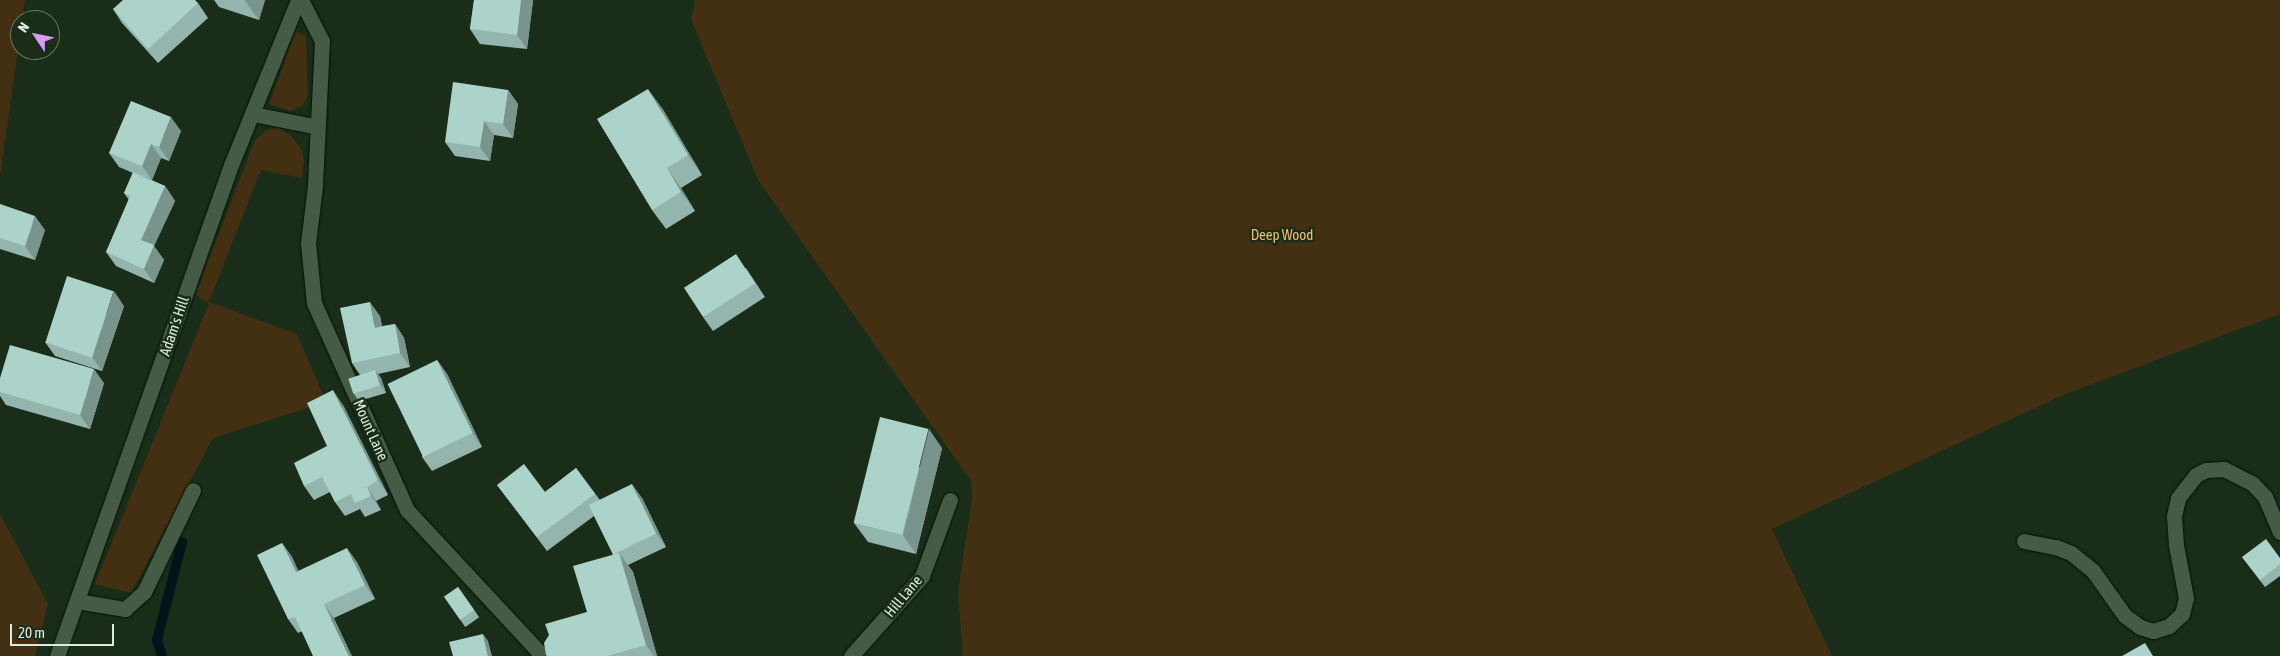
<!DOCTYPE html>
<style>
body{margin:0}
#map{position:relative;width:2280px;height:656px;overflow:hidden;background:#192d19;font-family:"Asap Condensed",sans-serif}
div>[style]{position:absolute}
.green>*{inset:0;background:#432f11}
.stream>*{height:10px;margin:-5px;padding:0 5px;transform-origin:5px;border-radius:5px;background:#00151a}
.roads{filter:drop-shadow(0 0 1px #031504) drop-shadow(0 0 1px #031504)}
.service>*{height:15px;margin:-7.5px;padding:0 7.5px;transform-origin:7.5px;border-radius:7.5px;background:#465b45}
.minor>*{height:15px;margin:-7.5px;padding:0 7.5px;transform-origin:7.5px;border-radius:7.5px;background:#465b45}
.wall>*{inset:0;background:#93b5ad;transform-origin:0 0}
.shaded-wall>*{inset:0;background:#78948d}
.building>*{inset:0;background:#abd3c9;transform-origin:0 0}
span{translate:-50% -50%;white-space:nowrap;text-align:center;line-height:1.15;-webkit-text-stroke:5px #192d19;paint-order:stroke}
.park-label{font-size:15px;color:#f2bc69}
.street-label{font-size:15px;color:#deeadd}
.north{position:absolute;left:10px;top:10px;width:50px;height:50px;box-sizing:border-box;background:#192d19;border:1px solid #687967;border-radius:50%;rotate:304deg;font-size:14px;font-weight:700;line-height:20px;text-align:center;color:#deeadd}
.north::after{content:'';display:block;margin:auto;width:18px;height:22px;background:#d89bf8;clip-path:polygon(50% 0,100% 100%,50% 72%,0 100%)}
.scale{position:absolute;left:10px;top:624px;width:104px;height:22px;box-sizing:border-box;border:2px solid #deeadd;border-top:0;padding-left:6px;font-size:15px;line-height:18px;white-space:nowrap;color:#deeadd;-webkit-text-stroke:4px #192d19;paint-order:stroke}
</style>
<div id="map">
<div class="green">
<i style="clip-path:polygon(0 0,25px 0,0 177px)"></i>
<i style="clip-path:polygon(695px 0,2280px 0,2280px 314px,2068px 393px,1772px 529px,1832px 656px,963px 656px,958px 592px,972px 499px,971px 481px,758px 180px,691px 20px)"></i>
<i style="clip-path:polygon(296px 31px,306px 36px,308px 96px,302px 106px,291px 111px,269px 104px)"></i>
<i style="clip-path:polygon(278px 127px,290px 135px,301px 148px,304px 161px,302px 178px,261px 170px,209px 302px,297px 334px,326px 402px,213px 438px,131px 593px,95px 584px,209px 303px,195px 295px,255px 140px,267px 130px)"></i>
<i style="clip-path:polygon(0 514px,48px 604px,35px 656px,0 656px)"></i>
</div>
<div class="stream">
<i style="left:162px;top:656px;width:17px;rotate:-107deg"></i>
<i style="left:157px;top:640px;width:101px;rotate:-75.7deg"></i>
</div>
<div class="roads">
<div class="service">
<i style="left:2024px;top:541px;width:33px;rotate:11deg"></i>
<i style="left:2056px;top:547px;width:16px;rotate:22deg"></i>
<i style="left:2071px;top:553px;width:28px;rotate:39deg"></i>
<i style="left:2093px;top:571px;width:55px;rotate:54.6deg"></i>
<i style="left:2125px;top:616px;width:19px;rotate:36deg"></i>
<i style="left:2140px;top:627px;width:14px;rotate:17deg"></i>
<i style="left:2153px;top:631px;width:17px;rotate:-17deg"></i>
<i style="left:2169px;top:626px;width:18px;rotate:-43deg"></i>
<i style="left:2182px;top:614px;width:16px;rotate:-76deg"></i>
<i style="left:2186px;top:598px;width:54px;rotate:-100.7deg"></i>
<i style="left:2176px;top:545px;width:29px;rotate:-94deg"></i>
<i style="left:2174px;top:516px;width:18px;rotate:-77deg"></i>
<i style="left:2178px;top:498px;width:29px;rotate:-52deg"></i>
<i style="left:2196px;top:475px;width:11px;rotate:-27deg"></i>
<i style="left:2206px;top:470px;width:18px;rotate:-3deg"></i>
<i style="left:2224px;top:469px;width:31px;rotate:27deg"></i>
<i style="left:2252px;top:483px;width:19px;rotate:47deg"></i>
<i style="left:2265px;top:497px;width:38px;rotate:67deg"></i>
<i style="left:77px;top:601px;width:49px;rotate:9.5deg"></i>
<i style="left:125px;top:609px;width:25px;rotate:-42deg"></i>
<i style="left:144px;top:592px;width:113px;rotate:-64.3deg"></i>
<i style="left:851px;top:656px;width:107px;rotate:-48.4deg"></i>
<i style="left:922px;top:576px;width:81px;rotate:-69.8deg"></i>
</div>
<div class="minor">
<i style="left:301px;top:0;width:46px;rotate:62.9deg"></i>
<i style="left:322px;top:41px;width:145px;rotate:92.8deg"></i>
<i style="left:315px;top:186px;width:57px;rotate:97deg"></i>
<i style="left:308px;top:243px;width:60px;rotate:84.3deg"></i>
<i style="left:314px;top:303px;width:227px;rotate:65.8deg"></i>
<i style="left:407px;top:510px;width:192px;rotate:47.1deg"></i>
<i style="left:538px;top:651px;width:5px;rotate:79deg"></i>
<i style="left:253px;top:114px;width:66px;rotate:11.3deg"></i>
<i style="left:57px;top:656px;width:521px;rotate:-70.49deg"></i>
<i style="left:231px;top:165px;width:178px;rotate:-67.9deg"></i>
</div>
</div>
<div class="wall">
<i style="clip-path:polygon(214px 0,265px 0,259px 20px,219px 7px)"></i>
<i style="clip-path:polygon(474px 0,533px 0,527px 49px,480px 44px,470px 29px)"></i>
<i style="clip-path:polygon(198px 3px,208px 18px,158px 63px,122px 23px,113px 9px)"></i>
<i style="clip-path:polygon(508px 90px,518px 104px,513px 138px,494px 135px,490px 161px,455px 156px,445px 142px)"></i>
<i style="clip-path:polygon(662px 108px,702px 175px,681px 188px,695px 211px,666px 229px,652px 210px)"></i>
<i style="clip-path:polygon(181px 131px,169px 161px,161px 158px,152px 180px,139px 175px,165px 186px,175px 201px,154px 246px,164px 260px,154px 283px,116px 266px,106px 252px,129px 200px,124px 193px,133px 173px,119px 167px,109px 153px)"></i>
<i style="clip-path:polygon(0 204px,45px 230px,35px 260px,0 249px)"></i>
<i style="clip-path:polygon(746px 268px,765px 297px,713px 331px,703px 317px)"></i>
<i style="clip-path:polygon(124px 306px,102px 371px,55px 356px,45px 342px)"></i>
<i style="clip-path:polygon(380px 316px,382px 326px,395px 324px,404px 338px,410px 367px,378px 374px,381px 378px,386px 393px,359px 401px,354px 394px,360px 375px,352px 363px)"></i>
<i style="clip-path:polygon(437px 360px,447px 374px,482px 447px,432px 471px,422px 457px)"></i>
<i style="clip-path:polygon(0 378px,104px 383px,90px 429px,6px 405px,0 396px)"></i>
<i style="clip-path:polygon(343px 405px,388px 495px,376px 501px,381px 510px,365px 517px,360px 509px,345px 516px,335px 502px,330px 492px,314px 500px,304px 486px,327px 446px)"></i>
<i style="clip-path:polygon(942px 448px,916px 554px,868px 542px,854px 523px)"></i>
<i style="clip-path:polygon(576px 468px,600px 500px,642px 498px,666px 547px,628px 565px,633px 572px,657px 656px,547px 656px,546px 655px,587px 612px,613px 554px,594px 516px,547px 551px,497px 485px,545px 492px)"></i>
<i style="clip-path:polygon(282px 543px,292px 557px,298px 571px,357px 562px,375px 599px,334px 618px,298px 633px,288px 619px)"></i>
<i style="clip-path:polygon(2242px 557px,2280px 558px,2280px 576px,2265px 587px)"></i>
<i style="left:458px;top:587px;width:37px;height:17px;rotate:55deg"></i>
</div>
<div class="shaded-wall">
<i style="clip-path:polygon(245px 0,265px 0,259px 20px,245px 1px)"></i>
<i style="clip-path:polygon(521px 0,533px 0,527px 49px,517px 35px)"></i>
<i style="clip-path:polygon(648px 89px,662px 108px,702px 175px,688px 155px)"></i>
<i style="clip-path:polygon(508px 90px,518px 104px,513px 138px,503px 124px)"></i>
<i style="clip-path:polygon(171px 117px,181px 131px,169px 161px,159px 147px)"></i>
<i style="clip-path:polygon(484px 121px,494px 135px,490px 161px,480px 147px)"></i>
<i style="clip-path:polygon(151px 144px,161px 158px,152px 180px,142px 166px)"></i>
<i style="clip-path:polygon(667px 168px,681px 188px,695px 211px,681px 192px)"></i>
<i style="clip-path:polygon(165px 186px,175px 201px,154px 246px,164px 260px,154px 283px,144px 269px,141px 240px)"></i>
<i style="clip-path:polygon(35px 216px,45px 230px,35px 260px,25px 246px)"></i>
<i style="clip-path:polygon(114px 291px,124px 306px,102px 371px,92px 357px)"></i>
<i style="clip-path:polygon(370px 302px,380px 316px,385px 342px,375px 328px)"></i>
<i style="clip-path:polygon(395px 324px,404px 338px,410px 367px,400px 353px)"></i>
<i style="clip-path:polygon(437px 360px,447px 374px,482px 447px,472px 433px)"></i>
<i style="clip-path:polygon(94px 369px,104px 383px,90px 429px,80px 415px)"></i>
<i style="clip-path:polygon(375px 370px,381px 378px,386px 393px,380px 385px)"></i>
<i style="clip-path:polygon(333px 390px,343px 405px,388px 495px,378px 480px)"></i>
<i style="clip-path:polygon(929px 429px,942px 448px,916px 554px,903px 535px)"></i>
<i style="clip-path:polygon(632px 484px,642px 498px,666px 547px,656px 533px)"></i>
<i style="clip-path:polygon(367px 487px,376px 501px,381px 510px,371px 496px)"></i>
<i style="clip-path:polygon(282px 543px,292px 557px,306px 587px,296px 572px)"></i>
<i style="clip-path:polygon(347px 548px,357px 562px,375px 599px,365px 585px)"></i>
<i style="clip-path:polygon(619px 553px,633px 572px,657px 656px,654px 656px,646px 645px)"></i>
<i style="clip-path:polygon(324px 604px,334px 618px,352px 656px,349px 656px)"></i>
<i style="clip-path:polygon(483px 634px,488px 641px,492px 656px,488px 656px)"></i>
</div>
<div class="building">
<i style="clip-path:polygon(123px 0,195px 0,198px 3px,148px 49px,113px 9px)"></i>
<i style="clip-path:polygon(474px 0,521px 0,517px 35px,470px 29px)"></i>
<i style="clip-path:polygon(453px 82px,508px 90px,503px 124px,484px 121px,480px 147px,445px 142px)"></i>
<i style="clip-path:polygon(648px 89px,688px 155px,667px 168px,681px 192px,652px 210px,597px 119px)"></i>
<i style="clip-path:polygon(131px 101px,171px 117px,159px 147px,151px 144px,142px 166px,109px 153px)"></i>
<i style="clip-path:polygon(133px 172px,165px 186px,141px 240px,154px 245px,144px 269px,106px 252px,130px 196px,124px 193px)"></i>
<i style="clip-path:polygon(0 204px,35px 216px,25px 246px,0 238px)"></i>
<i style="left:736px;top:254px;width:35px;height:62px;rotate:57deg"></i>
<i style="left:67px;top:276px;width:49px;height:70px;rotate:18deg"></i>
<i style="clip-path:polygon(370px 302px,375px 328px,395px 324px,400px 353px,352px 363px,340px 308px)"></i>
<i style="clip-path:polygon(10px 345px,94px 369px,80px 415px,0 392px,0 378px)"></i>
<i style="left:437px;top:360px;width:81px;height:55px;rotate:64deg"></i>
<i style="left:375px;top:370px;width:16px;height:28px;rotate:72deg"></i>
<i style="clip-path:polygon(333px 390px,378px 480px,367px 487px,371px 496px,355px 503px,351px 494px,335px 502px,322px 477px,304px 486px,294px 463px,327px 446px,307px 403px)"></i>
<i style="left:880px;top:417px;width:50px;height:109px;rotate:14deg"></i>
<i style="clip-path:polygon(524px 464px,545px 492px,576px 468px,595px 494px,537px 537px,497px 485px)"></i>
<i style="left:632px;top:484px;width:55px;height:48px;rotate:64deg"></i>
<i style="clip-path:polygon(2266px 539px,2280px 558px,2280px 564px,2260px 580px,2242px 557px)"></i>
<i style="clip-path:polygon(282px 543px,296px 572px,347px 548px,365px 585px,324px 604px,349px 656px,313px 656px,295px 617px,288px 619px,257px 555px)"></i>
<i style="clip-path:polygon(619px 553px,646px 645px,607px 656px,548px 656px,546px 655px,544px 643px,549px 635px,545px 624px,587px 612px,573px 566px)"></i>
<i style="left:458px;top:587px;width:28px;height:17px;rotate:55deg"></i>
<i style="clip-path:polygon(483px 634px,488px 656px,453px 656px,449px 642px)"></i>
<i style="clip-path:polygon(2145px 643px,2153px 656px,2122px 656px)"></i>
</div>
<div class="park-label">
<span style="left:1282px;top:235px">Deep Wood</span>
</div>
<div class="street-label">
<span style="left:174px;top:326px;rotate:-71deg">Adam's Hill</span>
<span style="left:371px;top:430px;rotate:66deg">Mount Lane</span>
<span style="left:903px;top:596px;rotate:-50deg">Hill Lane</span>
</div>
<div class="north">N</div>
<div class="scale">20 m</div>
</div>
